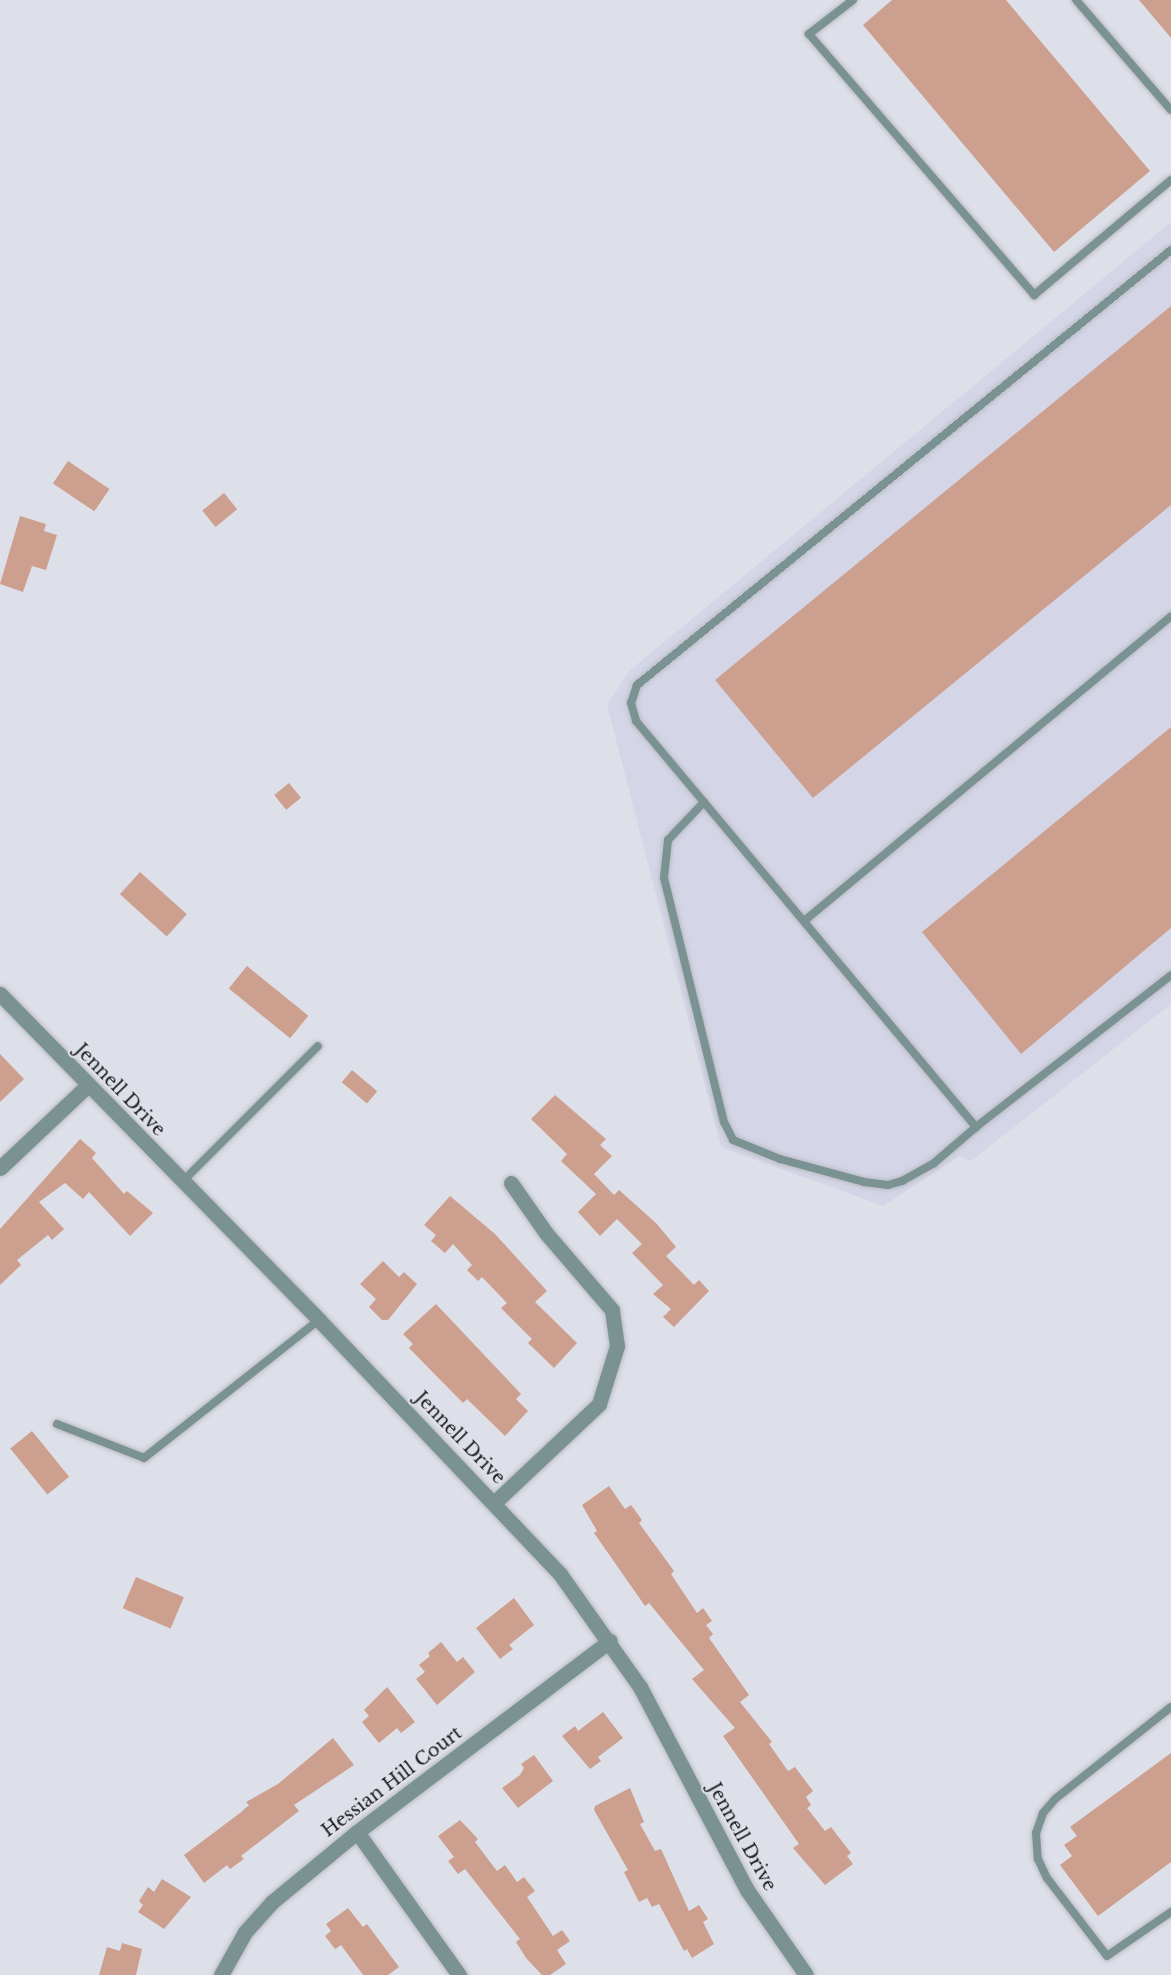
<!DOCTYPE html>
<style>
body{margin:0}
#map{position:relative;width:1171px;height:1975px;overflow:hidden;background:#dee0e9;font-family:"Libre Baskerville",serif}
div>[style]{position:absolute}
.built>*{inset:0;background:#d4d6e7}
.building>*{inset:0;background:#cc9f8f;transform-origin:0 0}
.roads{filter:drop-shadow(0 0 2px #bbbcc4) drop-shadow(0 0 2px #bbbcc4)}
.lane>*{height:8px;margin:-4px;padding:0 4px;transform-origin:4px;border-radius:4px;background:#7b9293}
.street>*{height:15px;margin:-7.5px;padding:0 7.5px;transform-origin:7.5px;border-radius:7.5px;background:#7b9293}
span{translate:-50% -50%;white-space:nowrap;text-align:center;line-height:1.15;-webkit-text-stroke:4.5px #dee0e9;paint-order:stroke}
.street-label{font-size:18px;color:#1a1a1d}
</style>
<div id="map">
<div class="built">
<i style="clip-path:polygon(1171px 222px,1171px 1004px,971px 1161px,960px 1156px,883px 1206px,721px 1147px,607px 705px,629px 671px)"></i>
</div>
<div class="building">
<i style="clip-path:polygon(892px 0,1006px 0,1150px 171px,1054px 252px,863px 25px)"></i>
<i style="clip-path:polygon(1139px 0,1171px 0,1171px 38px)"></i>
<i style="clip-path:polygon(1171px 306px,1171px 505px,813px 798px,715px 680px)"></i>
<i style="left:68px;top:461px;width:50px;height:27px;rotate:34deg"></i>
<i style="left:224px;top:493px;width:21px;height:28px;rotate:51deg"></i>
<i style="clip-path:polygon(20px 516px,46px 524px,44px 531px,57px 535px,46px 570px,32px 566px,23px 592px,0 584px)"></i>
<i style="clip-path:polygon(1171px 727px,1171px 928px,1021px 1054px,922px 932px)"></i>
<i style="left:289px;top:783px;width:19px;height:19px;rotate:51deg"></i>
<i style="left:140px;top:872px;width:63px;height:30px;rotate:42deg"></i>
<i style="left:247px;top:966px;width:79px;height:29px;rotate:39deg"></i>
<i style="clip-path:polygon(0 1054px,24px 1079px,0 1102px)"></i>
<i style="left:352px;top:1070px;width:33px;height:16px;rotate:40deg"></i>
<i style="clip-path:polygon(555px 1095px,606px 1139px,600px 1145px,612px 1156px,594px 1174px,614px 1195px,619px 1190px,657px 1224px,676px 1247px,666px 1256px,694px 1285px,699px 1280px,709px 1291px,674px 1327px,663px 1317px,671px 1309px,653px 1294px,663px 1285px,632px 1253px,642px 1244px,617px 1219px,600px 1236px,578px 1212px,596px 1194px,561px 1161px,567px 1154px,531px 1119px)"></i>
<i style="clip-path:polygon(80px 1139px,96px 1153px,92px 1158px,124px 1194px,127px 1191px,153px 1213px,130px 1236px,89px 1192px,83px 1199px,65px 1183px,39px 1202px,64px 1229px,52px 1240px,48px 1235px,17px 1260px,21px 1265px,0 1285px,0 1229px)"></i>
<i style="clip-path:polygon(450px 1196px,495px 1234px,547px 1291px,535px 1302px,577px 1343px,554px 1368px,528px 1343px,532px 1339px,501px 1308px,507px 1303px,482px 1277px,478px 1281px,467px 1270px,472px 1265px,453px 1244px,445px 1253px,431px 1241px,436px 1235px,424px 1225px)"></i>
<i style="clip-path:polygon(383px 1261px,399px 1277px,404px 1272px,417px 1284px,388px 1320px,382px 1320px,369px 1307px,376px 1299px,360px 1284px)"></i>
<i style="clip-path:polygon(436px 1304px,521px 1394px,516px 1399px,528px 1411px,505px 1436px,467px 1399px,463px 1403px,409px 1348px,413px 1344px,403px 1334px)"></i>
<i style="left:32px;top:1431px;width:59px;height:28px;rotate:51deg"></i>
<i style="clip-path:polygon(609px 1486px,625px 1509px,631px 1505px,642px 1520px,639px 1523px,674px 1571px,671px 1574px,697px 1613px,703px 1608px,712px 1621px,706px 1625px,713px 1634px,709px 1638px,749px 1695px,740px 1702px,772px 1742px,769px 1744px,788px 1771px,795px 1767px,813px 1791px,806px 1797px,811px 1805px,807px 1808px,825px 1831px,831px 1827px,851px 1853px,847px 1856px,853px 1864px,825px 1885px,793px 1848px,799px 1844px,723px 1736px,735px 1728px,692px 1679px,704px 1670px,649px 1603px,645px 1606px,594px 1533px,597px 1531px,582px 1505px)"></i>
<i style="left:136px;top:1577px;width:52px;height:34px;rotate:23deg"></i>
<i style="clip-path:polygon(514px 1598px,534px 1625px,509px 1645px,513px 1649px,500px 1659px,476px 1628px)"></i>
<i style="clip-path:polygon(441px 1642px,457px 1662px,463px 1657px,475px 1672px,437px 1705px,416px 1679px,425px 1672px,419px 1665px,430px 1656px,428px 1653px)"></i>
<i style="clip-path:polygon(387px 1687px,415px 1722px,401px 1733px,397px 1728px,379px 1743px,362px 1722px,369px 1716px,364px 1710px)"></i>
<i style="clip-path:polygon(603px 1712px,623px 1738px,598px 1757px,601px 1761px,590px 1769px,562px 1736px,575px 1726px,578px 1731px)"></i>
<i style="clip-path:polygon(333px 1738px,354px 1765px,294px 1805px,299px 1811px,241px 1856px,244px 1859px,230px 1869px,227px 1865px,204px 1883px,184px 1855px,240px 1813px,249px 1805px,246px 1802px,278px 1784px)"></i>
<i style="clip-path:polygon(1171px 1753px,1171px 1862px,1098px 1916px,1060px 1865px,1072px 1856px,1064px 1845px,1077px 1836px,1070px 1827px)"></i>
<i style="clip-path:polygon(534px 1755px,553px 1781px,518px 1808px,502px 1788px,520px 1775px,524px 1768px,521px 1764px)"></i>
<i style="clip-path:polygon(630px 1788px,644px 1822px,640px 1824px,655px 1851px,661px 1849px,689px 1911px,699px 1905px,708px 1919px,703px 1922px,714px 1944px,692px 1958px,687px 1949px,684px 1951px,659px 1904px,652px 1907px,647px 1898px,639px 1902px,624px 1872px,628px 1870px,594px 1810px,595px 1806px)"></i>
<i style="clip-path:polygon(460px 1820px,478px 1839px,475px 1842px,497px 1871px,505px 1865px,517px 1882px,524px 1877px,535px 1891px,527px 1897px,553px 1936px,562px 1930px,570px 1941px,557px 1950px,566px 1964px,550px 1975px,542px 1975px,526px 1958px,516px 1942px,520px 1939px,465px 1869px,458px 1874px,448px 1861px,454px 1857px,438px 1836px)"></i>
<i style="clip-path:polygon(162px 1879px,191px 1897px,164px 1929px,138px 1912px,143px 1905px,139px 1901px,148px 1887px,154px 1892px)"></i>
<i style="clip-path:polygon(348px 1908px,363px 1927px,367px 1924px,399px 1967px,388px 1975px,363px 1975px,341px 1945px,335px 1949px,325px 1936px,331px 1931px,326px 1924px)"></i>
<i style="clip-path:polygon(122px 1943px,142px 1949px,136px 1975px,99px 1975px,107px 1947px,120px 1951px)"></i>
</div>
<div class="roads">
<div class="lane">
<i style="left:853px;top:0;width:56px;rotate:142.3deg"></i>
<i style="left:809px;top:34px;width:345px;rotate:49.2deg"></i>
<i style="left:1034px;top:295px;width:179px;rotate:-40deg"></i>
<i style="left:1076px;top:0;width:145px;rotate:49.2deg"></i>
<i style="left:1171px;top:250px;width:689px;rotate:140.83deg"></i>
<i style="left:637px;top:685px;width:19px;rotate:108deg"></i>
<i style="left:631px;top:703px;width:19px;rotate:74deg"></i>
<i style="left:636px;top:721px;width:530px;rotate:50.06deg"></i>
<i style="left:976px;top:1127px;width:247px;rotate:-37.9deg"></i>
<i style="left:704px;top:802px;width:52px;rotate:133.5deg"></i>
<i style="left:668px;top:840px;width:38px;rotate:96deg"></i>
<i style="left:664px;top:878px;width:251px;rotate:76.2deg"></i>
<i style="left:724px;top:1122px;width:20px;rotate:63deg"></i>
<i style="left:733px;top:1140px;width:51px;rotate:22deg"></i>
<i style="left:780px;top:1159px;width:87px;rotate:15.3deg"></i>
<i style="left:864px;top:1182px;width:24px;rotate:7deg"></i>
<i style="left:888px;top:1185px;width:15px;rotate:-16deg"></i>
<i style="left:902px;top:1181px;width:37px;rotate:-29deg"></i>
<i style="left:934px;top:1163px;width:55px;rotate:-40.6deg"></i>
<i style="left:804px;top:921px;width:477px;rotate:-39.7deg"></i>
<i style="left:182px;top:1182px;width:192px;rotate:-45deg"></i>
<i style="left:57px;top:1424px;width:93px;rotate:21.3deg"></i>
<i style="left:144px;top:1458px;width:223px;rotate:-38.3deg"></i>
<i style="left:1171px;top:1707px;width:147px;rotate:141.6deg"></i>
<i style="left:1056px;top:1798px;width:20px;rotate:131deg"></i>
<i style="left:1043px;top:1813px;width:21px;rotate:109deg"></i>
<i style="left:1036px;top:1833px;width:26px;rotate:86deg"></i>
<i style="left:1038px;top:1859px;width:21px;rotate:65deg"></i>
<i style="left:1047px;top:1878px;width:98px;rotate:52.4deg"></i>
<i style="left:1107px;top:1956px;width:78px;rotate:-34.5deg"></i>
</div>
<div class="street">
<i style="left:0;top:994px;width:456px;rotate:45.6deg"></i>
<i style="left:319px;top:1320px;width:350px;rotate:46.5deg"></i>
<i style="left:560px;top:1574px;width:138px;rotate:54.7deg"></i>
<i style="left:640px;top:1687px;width:229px;rotate:62.2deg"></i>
<i style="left:747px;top:1890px;width:103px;rotate:55.2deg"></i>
<i style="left:0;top:1168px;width:121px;rotate:-43.3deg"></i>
<i style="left:495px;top:1502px;width:143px;rotate:-43.3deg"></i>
<i style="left:599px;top:1404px;width:61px;rotate:-72.8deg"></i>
<i style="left:617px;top:1346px;width:36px;rotate:-98deg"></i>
<i style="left:612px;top:1310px;width:101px;rotate:-130.6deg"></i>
<i style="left:546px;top:1233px;width:61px;rotate:-125deg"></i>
<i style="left:357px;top:1832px;width:176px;rotate:54.5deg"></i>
<i style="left:221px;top:1975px;width:49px;rotate:-60.8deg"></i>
<i style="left:245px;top:1932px;width:40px;rotate:-48deg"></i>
<i style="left:272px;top:1902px;width:110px;rotate:-39.5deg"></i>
<i style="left:357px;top:1832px;width:317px;rotate:-37.1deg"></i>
</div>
</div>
<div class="street-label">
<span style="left:120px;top:1090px;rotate:46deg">Jennell Drive</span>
<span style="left:460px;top:1438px;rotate:46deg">Jennell Drive</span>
<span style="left:392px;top:1782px;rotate:-37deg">Hessian Hill Court</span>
<span style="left:742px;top:1837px;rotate:61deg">Jennell Drive</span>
</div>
</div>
